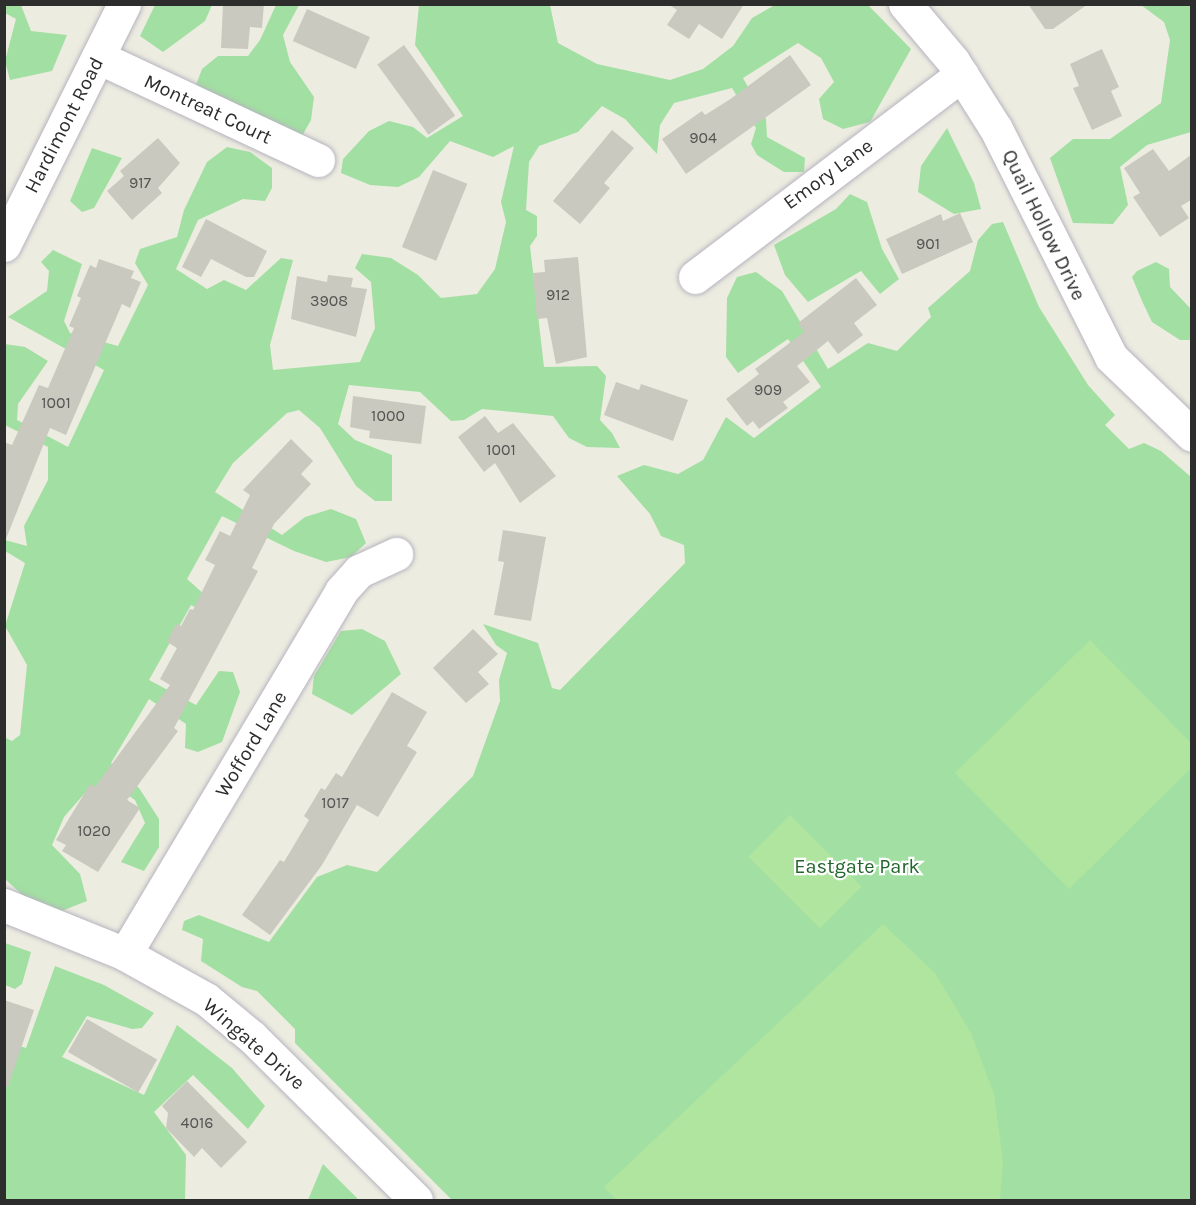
<!DOCTYPE html>
<style>
body{margin:0}
#map{position:relative;width:1196px;height:1205px;overflow:hidden;background:#edece1;font-family:Karla,sans-serif}
div>[style]{position:absolute}
.green>*{inset:0;background:#a2dfa2}
.pitch>*{inset:0;background:#b0e59f;transform-origin:0 0}
.building>*{inset:0;background:#c9c9bf;transform-origin:0 0}
.roads{filter:drop-shadow(0 0 2px #b6b4bf) drop-shadow(0 0 2px #b6b4bf)}
.minor>*{height:33px;margin:-16.5px;padding:0 16.5px;transform-origin:16.5px;border-radius:16.5px;background:#fff}
span{translate:-50% -50%;white-space:nowrap;text-align:center;line-height:1.15;-webkit-text-stroke:4.5px #fff;paint-order:stroke}
.number-label{font-size:16px;color:#545452}
.number-label span{-webkit-text-stroke-width:0}
.street-label{font-size:20px;color:#2d2d2d}
.park-label{font-size:20px;color:#21662a}
.frame{position:absolute;inset:0;border:6px solid #2d2d2d;pointer-events:none}
</style>
<div id="map">
<div class="green">
<i style="clip-path:polygon(5px 4px,21px 5px,31px 31px,67px 35px,52px 71px,10px 80px,5px 61px,16px 19px,5px 13px)"></i>
<i style="clip-path:polygon(155px 5px,155px 4px,212px 5px,205px 21px,163px 52px,140px 36px)"></i>
<i style="clip-path:polygon(276px 5px,299px 5px,283px 35px,290px 62px,314px 97px,311px 120px,302px 136px,196px 85px,202px 69px,218px 56px,248px 56px,260px 40px)"></i>
<i style="clip-path:polygon(419px 5px,550px 5px,558px 43px,597px 64px,670px 80px,703px 69px,733px 46px,752px 18px,775px 5px,868px 5px,911px 49px,870px 122px,843px 129px,823px 119px,819px 99px,834px 82px,821px 58px,798px 43px,743px 78px,766px 119px,767px 137px,805px 158px,804px 172px,784px 172px,757px 155px,751px 144px,756px 128px,732px 88px,674px 103px,660px 125px,657px 154px,625px 119px,602px 106px,578px 132px,539px 146px,529px 162px,526px 210px,537px 216px,537px 236px,530px 246px,544px 367px,597px 366px,606px 376px,600px 420px,612px 433px,620px 448px,587px 447px,569px 438px,553px 416px,482px 409px,464px 420px,451px 421px,420px 392px,349px 385px,338px 424px,355px 440px,392px 455px,392px 501px,375px 501px,356px 486px,320px 428px,299px 410px,287px 413px,233px 463px,215px 492px,282px 535px,305px 517px,331px 509px,356px 519px,366px 543px,351px 557px,326px 562px,294px 551px,222px 516px,187px 579px,232px 619px,227px 623px,191px 605px,149px 680px,196px 705px,219px 671px,233px 672px,240px 692px,222px 742px,198px 752px,185px 748px,186px 724px,149px 699px,111px 763px,139px 788px,159px 819px,159px 847px,144px 871px,121px 862px,145px 823px,135px 800px,107px 781px,84px 794px,64px 817px,52px 845px,80px 874px,87px 901px,59px 912px,29px 901px,5px 879px,4px 737px,12px 741px,20px 735px,27px 665px,5px 626px,25px 563px,5px 551px,5px 540px,27px 546px,24px 526px,48px 480px,48px 447px,5px 425px,5px 344px,25px 347px,48px 361px,18px 404px,17px 420px,68px 447px,104px 370px,8px 317px,47px 291px,49px 271px,41px 262px,53px 250px,82px 264px,64px 321px,70px 333px,118px 346px,148px 285px,135px 263px,140px 249px,177px 237px,184px 210px,207px 162px,227px 147px,250px 152px,272px 168px,272px 188px,265px 201px,243px 199px,198px 220px,176px 269px,207px 289px,224px 280px,246px 290px,281px 258px,293px 260px,270px 345px,273px 370px,360px 362px,375px 328px,371px 282px,355px 268px,362px 254px,391px 258px,418px 275px,441px 298px,477px 294px,495px 269px,506px 222px,501px 202px,514px 146px,493px 157px,450px 141px,419px 177px,398px 187px,370px 185px,341px 173px,343px 159px,369px 131px,389px 121px,413px 127px,427px 138px,463px 116px,415px 45px)"></i>
<i style="clip-path:polygon(1141px 5px,1191px 5px,1191px 132px,1147px 145px,1120px 167px,1128px 205px,1113px 224px,1073px 223px,1050px 158px,1073px 139px,1110px 139px,1161px 103px,1170px 40px,1164px 22px)"></i>
<i style="clip-path:polygon(947px 128px,974px 183px,981px 209px,954px 214px,918px 192px,921px 166px)"></i>
<i style="clip-path:polygon(92px 148px,122px 158px,94px 208px,82px 212px,70px 201px)"></i>
<i style="clip-path:polygon(850px 194px,867px 202px,882px 249px,899px 279px,880px 294px,861px 271px,808px 302px,785px 275px,774px 245px,836px 209px)"></i>
<i style="clip-path:polygon(1003px 222px,1039px 307px,1088px 385px,1115px 415px,1105px 425px,1129px 449px,1144px 443px,1161px 451px,1191px 477px,1191px 1200px,452px 1200px,295px 1043px,295px 1029px,257px 991px,242px 987px,201px 961px,203px 939px,182px 930px,184px 921px,199px 915px,269px 942px,317px 877px,347px 865px,377px 872px,473px 776px,500px 701px,499px 680px,507px 653px,496px 645px,483px 624px,538px 643px,552px 688px,560px 690px,685px 563px,684px 545px,661px 536px,650px 514px,617px 476px,644px 465px,678px 474px,703px 460px,726px 417px,754px 438px,821px 387px,788px 339px,738px 373px,726px 357px,727px 298px,737px 277px,756px 272px,782px 291px,828px 369px,868px 343px,897px 351px,931px 317px,928px 308px,970px 271px,978px 240px,992px 224px)"></i>
<i style="clip-path:polygon(1156px 262px,1169px 269px,1170px 287px,1191px 309px,1191px 340px,1180px 340px,1152px 322px,1142px 301px,1132px 277px,1137px 271px)"></i>
<i style="clip-path:polygon(362px 629px,385px 641px,401px 674px,352px 715px,312px 694px,314px 676px,341px 631px)"></i>
<i style="clip-path:polygon(5px 943px,31px 952px,22px 984px,15px 989px,5px 985px)"></i>
<i style="clip-path:polygon(55px 966px,104px 985px,154px 1013px,142px 1028px,132px 1029px,87px 1016px,62px 1057px,144px 1095px,177px 1025px,232px 1068px,265px 1106px,248px 1129px,193px 1075px,154px 1112px,186px 1155px,185px 1200px,5px 1200px,4px 1041px,26px 1048px)"></i>
<i style="clip-path:polygon(323px 1164px,359px 1200px,308px 1200px)"></i>
</div>
<div class="pitch">
<i style="clip-path:polygon(1090px 640px,1191px 743px,1191px 768px,1069px 889px,955px 773px)"></i>
<i style="left:790px;top:815px;width:101px;height:59px;rotate:45deg"></i>
<i style="clip-path:polygon(883px 924px,935px 973px,971px 1033px,994px 1094px,1003px 1161px,1000px 1200px,617px 1200px,604px 1187px)"></i>
</div>
<div class="building">
<i style="clip-path:polygon(223px 4px,264px 4px,262px 28px,250px 27px,248px 49px,221px 48px)"></i>
<i style="clip-path:polygon(668px 4px,744px 4px,722px 39px,699px 24px,689px 39px,667px 25px,677px 10px)"></i>
<i style="clip-path:polygon(1028px 4px,1088px 4px,1053px 29px,1045px 29px)"></i>
<i style="left:307px;top:9px;width:69px;height:35px;rotate:24deg"></i>
<i style="left:404px;top:45px;width:87px;height:33px;rotate:54deg"></i>
<i style="clip-path:polygon(1102px 49px,1119px 87px,1111px 91px,1122px 116px,1092px 130px,1073px 88px,1079px 86px,1070px 64px)"></i>
<i style="clip-path:polygon(790px 55px,811px 85px,686px 174px,662px 139px,702px 111px,705px 115px,729px 100px)"></i>
<i style="clip-path:polygon(612px 130px,634px 148px,604px 183px,610px 188px,580px 224px,553px 201px)"></i>
<i style="clip-path:polygon(158px 138px,180px 163px,158px 188px,162px 193px,132px 220px,107px 191px,124px 176px,120px 171px)"></i>
<i style="clip-path:polygon(1153px 149px,1169px 171px,1191px 155px,1191px 200px,1181px 206px,1189px 218px,1160px 237px,1133px 197px,1140px 193px,1124px 168px)"></i>
<i style="left:433px;top:170px;width:37px;height:83px;rotate:22deg"></i>
<i style="clip-path:polygon(960px 213px,973px 242px,902px 274px,886px 239px,941px 214px,943px 221px)"></i>
<i style="clip-path:polygon(206px 219px,267px 251px,254px 277px,246px 277px,211px 259px,201px 277px,182px 267px)"></i>
<i style="clip-path:polygon(578px 257px,587px 357px,556px 364px,547px 318px,537px 319px,533px 273px,545px 272px,544px 260px)"></i>
<i style="clip-path:polygon(99px 259px,134px 271px,131px 278px,141px 282px,130px 308px,122px 304px,66px 435px,50px 428px,4px 544px,4px 442px,12px 445px,39px 385px,48px 388px,74px 328px,69px 326px,81px 298px,77px 296px,90px 265px,96px 268px)"></i>
<i style="clip-path:polygon(328px 275px,353px 278px,351px 287px,367px 289px,356px 337px,291px 319px,297px 276px,327px 282px)"></i>
<i style="clip-path:polygon(856px 278px,877px 305px,854px 323px,863px 335px,838px 354px,828px 341px,797px 366px,810px 382px,783px 402px,788px 408px,759px 429px,753px 421px,747px 426px,726px 399px,759px 374px,755px 369px,804px 332px,798px 323px)"></i>
<i style="clip-path:polygon(616px 382px,639px 390px,641px 384px,688px 400px,673px 441px,604px 415px)"></i>
<i style="clip-path:polygon(353px 396px,426px 406px,421px 444px,369px 438px,370px 431px,350px 427px)"></i>
<i style="clip-path:polygon(485px 416px,498px 433px,513px 423px,556px 476px,520px 503px,495px 463px,484px 472px,458px 437px)"></i>
<i style="clip-path:polygon(291px 439px,313px 461px,301px 474px,311px 484px,274px 524px,252px 568px,258px 571px,174px 728px,178px 731px,127px 800px,140px 808px,98px 872px,62px 851px,66px 845px,56px 840px,90px 784px,95px 787px,170px 685px,160px 679px,177px 648px,167px 642px,176px 624px,181px 626px,190px 609px,193px 610px,215px 565px,205px 560px,220px 531px,230px 536px,250px 495px,243px 490px)"></i>
<i style="clip-path:polygon(503px 530px,546px 537px,531px 621px,494px 615px,504px 562px,498px 561px)"></i>
<i style="clip-path:polygon(473px 629px,498px 654px,478px 672px,489px 684px,466px 703px,433px 668px)"></i>
<i style="clip-path:polygon(392px 692px,427px 712px,407px 746px,417px 752px,378px 817px,357px 805px,322px 865px,270px 935px,242px 915px,280px 860px,284px 862px,309px 820px,304px 816px,321px 788px,325px 790px,336px 773px,342px 777px)"></i>
<i style="clip-path:polygon(4px 1000px,34px 1010px,8px 1087px,4px 1086px)"></i>
<i style="left:87px;top:1019px;width:81px;height:38px;rotate:30deg"></i>
<i style="clip-path:polygon(187px 1081px,247px 1142px,221px 1168px,202px 1148px,194px 1157px,166px 1128px,168px 1113px,162px 1106px)"></i>
</div>
<div class="roads">
<div class="minor">
<i style="left:905px;top:4px;width:75px;rotate:49.9deg"></i>
<i style="left:953px;top:61px;width:80px;rotate:57.7deg"></i>
<i style="left:996px;top:129px;width:255px;rotate:63.2deg"></i>
<i style="left:1111px;top:357px;width:112px;rotate:43.9deg"></i>
<i style="left:98px;top:57px;width:243px;rotate:25.1deg"></i>
<i style="left:4px;top:245px;width:269px;rotate:-63.5deg"></i>
<i style="left:695px;top:277px;width:335px;rotate:-37.2deg"></i>
<i style="left:4px;top:905px;width:131px;rotate:22deg"></i>
<i style="left:125px;top:954px;width:93px;rotate:29.1deg"></i>
<i style="left:206px;top:999px;width:60px;rotate:39.6deg"></i>
<i style="left:252px;top:1037px;width:231px;rotate:44.8deg"></i>
<i style="left:125px;top:954px;width:422px;rotate:-59.2deg"></i>
<i style="left:341px;top:591px;width:27px;rotate:-48deg"></i>
<i style="left:359px;top:571px;width:41px;rotate:-24.7deg"></i>
</div>
</div>
<div class="number-label">
<span style="left:703px;top:138px">904</span>
<span style="left:140px;top:183px">917</span>
<span style="left:928px;top:244px">901</span>
<span style="left:558px;top:295px">912</span>
<span style="left:329px;top:301px">3908</span>
<span style="left:768px;top:390px">909</span>
<span style="left:56px;top:403px">1001</span>
<span style="left:388px;top:416px">1000</span>
<span style="left:501px;top:450px">1001</span>
<span style="left:335px;top:803px">1017</span>
<span style="left:94px;top:831px">1020</span>
<span style="left:197px;top:1123px">4016</span>
</div>
<div class="street-label">
<span style="left:208px;top:109px;rotate:25deg">Montreat Court</span>
<span style="left:64px;top:125px;rotate:-63deg">Hardimont Road</span>
<span style="left:828px;top:174px;rotate:-36deg">Emory Lane</span>
<span style="left:1044px;top:225px;rotate:64deg">Quail Hollow Drive</span>
<span style="left:251px;top:744px;rotate:-59deg">Wofford Lane</span>
<span style="left:254px;top:1044px;rotate:41deg">Wingate Drive</span>
</div>
<div class="park-label">
<span style="left:857px;top:866px">Eastgate Park</span>
</div>
<div class="frame"></div>
</div>
